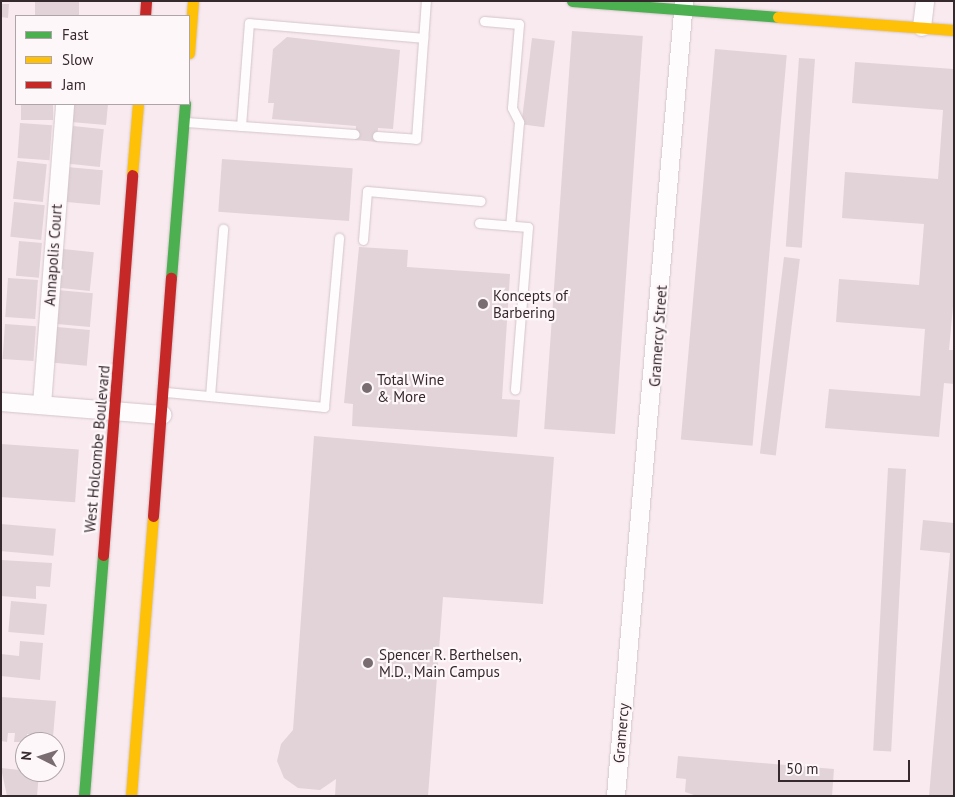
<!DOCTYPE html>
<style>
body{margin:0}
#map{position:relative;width:955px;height:797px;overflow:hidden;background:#f9eaef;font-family:"PT Sans",sans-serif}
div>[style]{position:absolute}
.building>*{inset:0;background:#e1d3d8;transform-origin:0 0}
.roads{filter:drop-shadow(0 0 1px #d3c5ca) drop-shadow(0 0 1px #d3c5ca)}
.lane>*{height:9px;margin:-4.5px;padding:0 4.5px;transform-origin:4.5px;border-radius:4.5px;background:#fefcfd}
.street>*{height:18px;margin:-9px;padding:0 9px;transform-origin:9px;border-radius:9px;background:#fefcfd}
.fast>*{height:11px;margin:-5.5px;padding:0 5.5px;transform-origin:5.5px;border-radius:5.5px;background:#4caf50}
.slow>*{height:11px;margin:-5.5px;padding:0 5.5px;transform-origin:5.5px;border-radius:5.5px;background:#ffc107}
.jam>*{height:11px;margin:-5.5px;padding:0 5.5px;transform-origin:5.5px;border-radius:5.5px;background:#c62828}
.dots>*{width:14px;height:14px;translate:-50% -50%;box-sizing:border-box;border:2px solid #fef7fa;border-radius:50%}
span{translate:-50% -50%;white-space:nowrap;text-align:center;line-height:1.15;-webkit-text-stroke:4.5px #fef7fa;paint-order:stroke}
.street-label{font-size:15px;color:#36292e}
.poi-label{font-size:15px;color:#36292e}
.left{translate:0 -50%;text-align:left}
.frame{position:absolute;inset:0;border:2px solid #36292e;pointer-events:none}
.legend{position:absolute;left:15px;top:15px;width:175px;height:90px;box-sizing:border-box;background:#fef7fa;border:1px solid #aea5a8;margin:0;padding:6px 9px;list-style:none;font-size:15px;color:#36292e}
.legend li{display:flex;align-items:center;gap:10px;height:25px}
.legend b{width:25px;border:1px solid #aea5a8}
.north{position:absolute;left:15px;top:732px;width:50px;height:50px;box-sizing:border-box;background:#fef7fa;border:1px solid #aea5a8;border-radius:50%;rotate:275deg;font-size:14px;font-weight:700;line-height:20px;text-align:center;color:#36292e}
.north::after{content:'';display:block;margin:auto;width:18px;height:22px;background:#7a6d72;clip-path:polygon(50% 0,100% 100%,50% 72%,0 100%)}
.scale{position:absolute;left:778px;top:760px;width:132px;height:22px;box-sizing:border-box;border:2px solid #36292e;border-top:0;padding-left:6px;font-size:15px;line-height:18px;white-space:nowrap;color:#36292e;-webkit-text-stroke:4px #fef7fa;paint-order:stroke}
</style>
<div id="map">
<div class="building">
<i style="left:35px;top:1px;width:44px;height:15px"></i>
<i style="clip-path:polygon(1px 4px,9px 4px,8px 18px,1px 17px)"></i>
<i style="left:572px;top:31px;width:71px;height:399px;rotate:4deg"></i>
<i style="clip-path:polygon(287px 37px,400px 50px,393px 129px,378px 128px,377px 142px,355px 140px,356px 126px,272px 119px,274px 103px,268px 103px,273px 49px)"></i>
<i style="left:532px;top:38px;width:23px;height:87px;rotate:7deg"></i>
<i style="left:715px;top:49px;width:72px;height:392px;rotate:5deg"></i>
<i style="left:799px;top:58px;width:16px;height:189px;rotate:4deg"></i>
<i style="clip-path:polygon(855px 62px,954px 69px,954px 295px,949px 350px,954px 350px,954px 384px,944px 383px,939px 437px,825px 428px,829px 389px,920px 396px,925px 329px,836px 322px,839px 279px,919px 285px,924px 224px,842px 218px,845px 172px,938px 179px,943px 110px,852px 103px)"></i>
<i style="left:21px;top:104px;width:32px;height:16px"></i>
<i style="clip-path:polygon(73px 104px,108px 104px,106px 125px,71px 122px)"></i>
<i style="left:20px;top:123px;width:32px;height:35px;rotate:4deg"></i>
<i style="left:73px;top:126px;width:31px;height:38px;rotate:6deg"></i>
<i style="left:222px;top:159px;width:131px;height:53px;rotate:4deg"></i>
<i style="left:17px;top:161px;width:30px;height:38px;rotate:6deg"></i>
<i style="left:67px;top:167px;width:36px;height:35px;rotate:5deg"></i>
<i style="left:14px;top:202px;width:31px;height:35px;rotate:6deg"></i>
<i style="left:19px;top:241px;width:23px;height:35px;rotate:5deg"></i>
<i style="clip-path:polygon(359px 247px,408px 250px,407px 267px,510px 274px,502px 399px,520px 400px,517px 437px,352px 426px,353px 404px,344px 403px)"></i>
<i style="left:63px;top:249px;width:31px;height:39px;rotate:6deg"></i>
<i style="left:784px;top:257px;width:16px;height:198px;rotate:7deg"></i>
<i style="left:8px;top:278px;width:30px;height:39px;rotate:4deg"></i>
<i style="left:57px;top:290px;width:36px;height:34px;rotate:5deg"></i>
<i style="left:5px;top:324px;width:31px;height:35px;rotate:4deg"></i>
<i style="left:57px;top:327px;width:33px;height:36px;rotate:5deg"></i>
<i style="clip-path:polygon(314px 436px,554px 457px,543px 604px,443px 597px,428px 796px,335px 796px,336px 779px,320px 790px,298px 788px,284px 778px,277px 761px,281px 744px,293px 730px)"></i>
<i style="left:1px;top:444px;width:78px;height:53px;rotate:4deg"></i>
<i style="left:888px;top:468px;width:18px;height:283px;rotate:3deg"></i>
<i style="clip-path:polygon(923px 520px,954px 523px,954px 796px,929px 796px,950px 553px,920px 550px)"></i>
<i style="left:1px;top:524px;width:55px;height:27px;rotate:5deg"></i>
<i style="clip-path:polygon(1px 560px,52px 563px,50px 587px,36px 586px,36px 599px,1px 596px)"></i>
<i style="left:11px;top:601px;width:36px;height:31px;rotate:5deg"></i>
<i style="clip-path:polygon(20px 641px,43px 643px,40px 680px,1px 676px,1px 654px,19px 656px)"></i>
<i style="clip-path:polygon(1px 697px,56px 701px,53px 737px,33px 742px,33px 735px,27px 734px,26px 742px,14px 742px,15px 733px,8px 733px,7px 742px,1px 741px)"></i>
<i style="clip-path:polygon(678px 756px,834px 769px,832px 796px,697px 796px,685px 792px,686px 779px,676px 778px)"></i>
<i style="clip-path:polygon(1px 768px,39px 772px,37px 796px,7px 796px)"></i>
</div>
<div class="roads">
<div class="lane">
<i style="left:484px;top:21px;width:35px;rotate:5deg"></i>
<i style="left:519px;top:24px;width:84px;rotate:94.8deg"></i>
<i style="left:512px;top:108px;width:16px;rotate:63deg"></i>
<i style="left:519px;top:122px;width:104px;rotate:94.9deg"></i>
<i style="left:186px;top:122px;width:169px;rotate:4.1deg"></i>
<i style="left:241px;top:126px;width:103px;rotate:-85.6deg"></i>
<i style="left:249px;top:23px;width:175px;rotate:4.9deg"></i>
<i style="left:377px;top:136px;width:39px;rotate:4deg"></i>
<i style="left:416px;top:139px;width:138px;rotate:-85.9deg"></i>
<i style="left:479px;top:223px;width:49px;rotate:4.7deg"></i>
<i style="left:528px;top:227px;width:163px;rotate:94.6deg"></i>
<i style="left:363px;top:240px;width:49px;rotate:-85.3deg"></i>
<i style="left:367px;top:191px;width:114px;rotate:5deg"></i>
<i style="left:166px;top:392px;width:159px;rotate:5.4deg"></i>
<i style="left:324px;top:407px;width:170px;rotate:-84.9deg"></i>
<i style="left:210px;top:396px;width:168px;rotate:-85.5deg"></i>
</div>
<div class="street">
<i style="left:922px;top:27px;width:26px;rotate:-83deg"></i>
<i style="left:1px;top:402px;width:162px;rotate:4.6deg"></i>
<i style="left:42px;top:405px;width:302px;rotate:-85.6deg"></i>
<i style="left:616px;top:796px;width:798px;rotate:-85.11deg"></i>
</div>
<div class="fast">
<i style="left:572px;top:1px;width:207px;rotate:4.4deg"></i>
<i style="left:171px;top:278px;width:175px;rotate:-85.4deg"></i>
<i style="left:84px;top:796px;width:242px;rotate:-85.5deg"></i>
</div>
<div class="slow">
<i style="left:778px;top:17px;width:176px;rotate:4.2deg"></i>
<i style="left:189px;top:53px;width:52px;rotate:-85.6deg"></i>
<i style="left:132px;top:175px;width:71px;rotate:-85.2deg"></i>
<i style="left:131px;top:796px;width:281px;rotate:-85.5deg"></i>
</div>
<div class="jam">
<i style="left:145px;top:16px;width:15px;rotate:-86deg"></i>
<i style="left:153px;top:516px;width:239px;rotate:-85.7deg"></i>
<i style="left:103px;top:555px;width:381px;rotate:-85.6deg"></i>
</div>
</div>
<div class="dots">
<i style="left:483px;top:304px;background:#7a6d72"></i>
<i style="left:367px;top:388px;background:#7a6d72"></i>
<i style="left:368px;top:663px;background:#7a6d72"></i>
</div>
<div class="street-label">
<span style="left:53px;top:255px;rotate:-86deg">Annapolis Court</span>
<span style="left:658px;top:336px;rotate:-86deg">Gramercy Street</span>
<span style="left:97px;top:449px;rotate:-85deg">West Holcombe Boulevard</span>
<span style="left:621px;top:733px;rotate:-85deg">Gramercy</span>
</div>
<div class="poi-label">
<span class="left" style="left:493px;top:304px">Koncepts of<br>Barbering</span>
<span class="left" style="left:377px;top:388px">Total Wine<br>&amp; More</span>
<span class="left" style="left:379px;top:663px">Spencer R. Berthelsen,<br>M.D., Main Campus</span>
</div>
<div class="frame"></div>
<ul class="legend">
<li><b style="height:6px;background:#4caf50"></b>Fast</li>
<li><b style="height:6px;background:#ffc107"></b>Slow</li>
<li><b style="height:6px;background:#c62828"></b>Jam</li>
</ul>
<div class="north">N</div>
<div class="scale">50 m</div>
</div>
